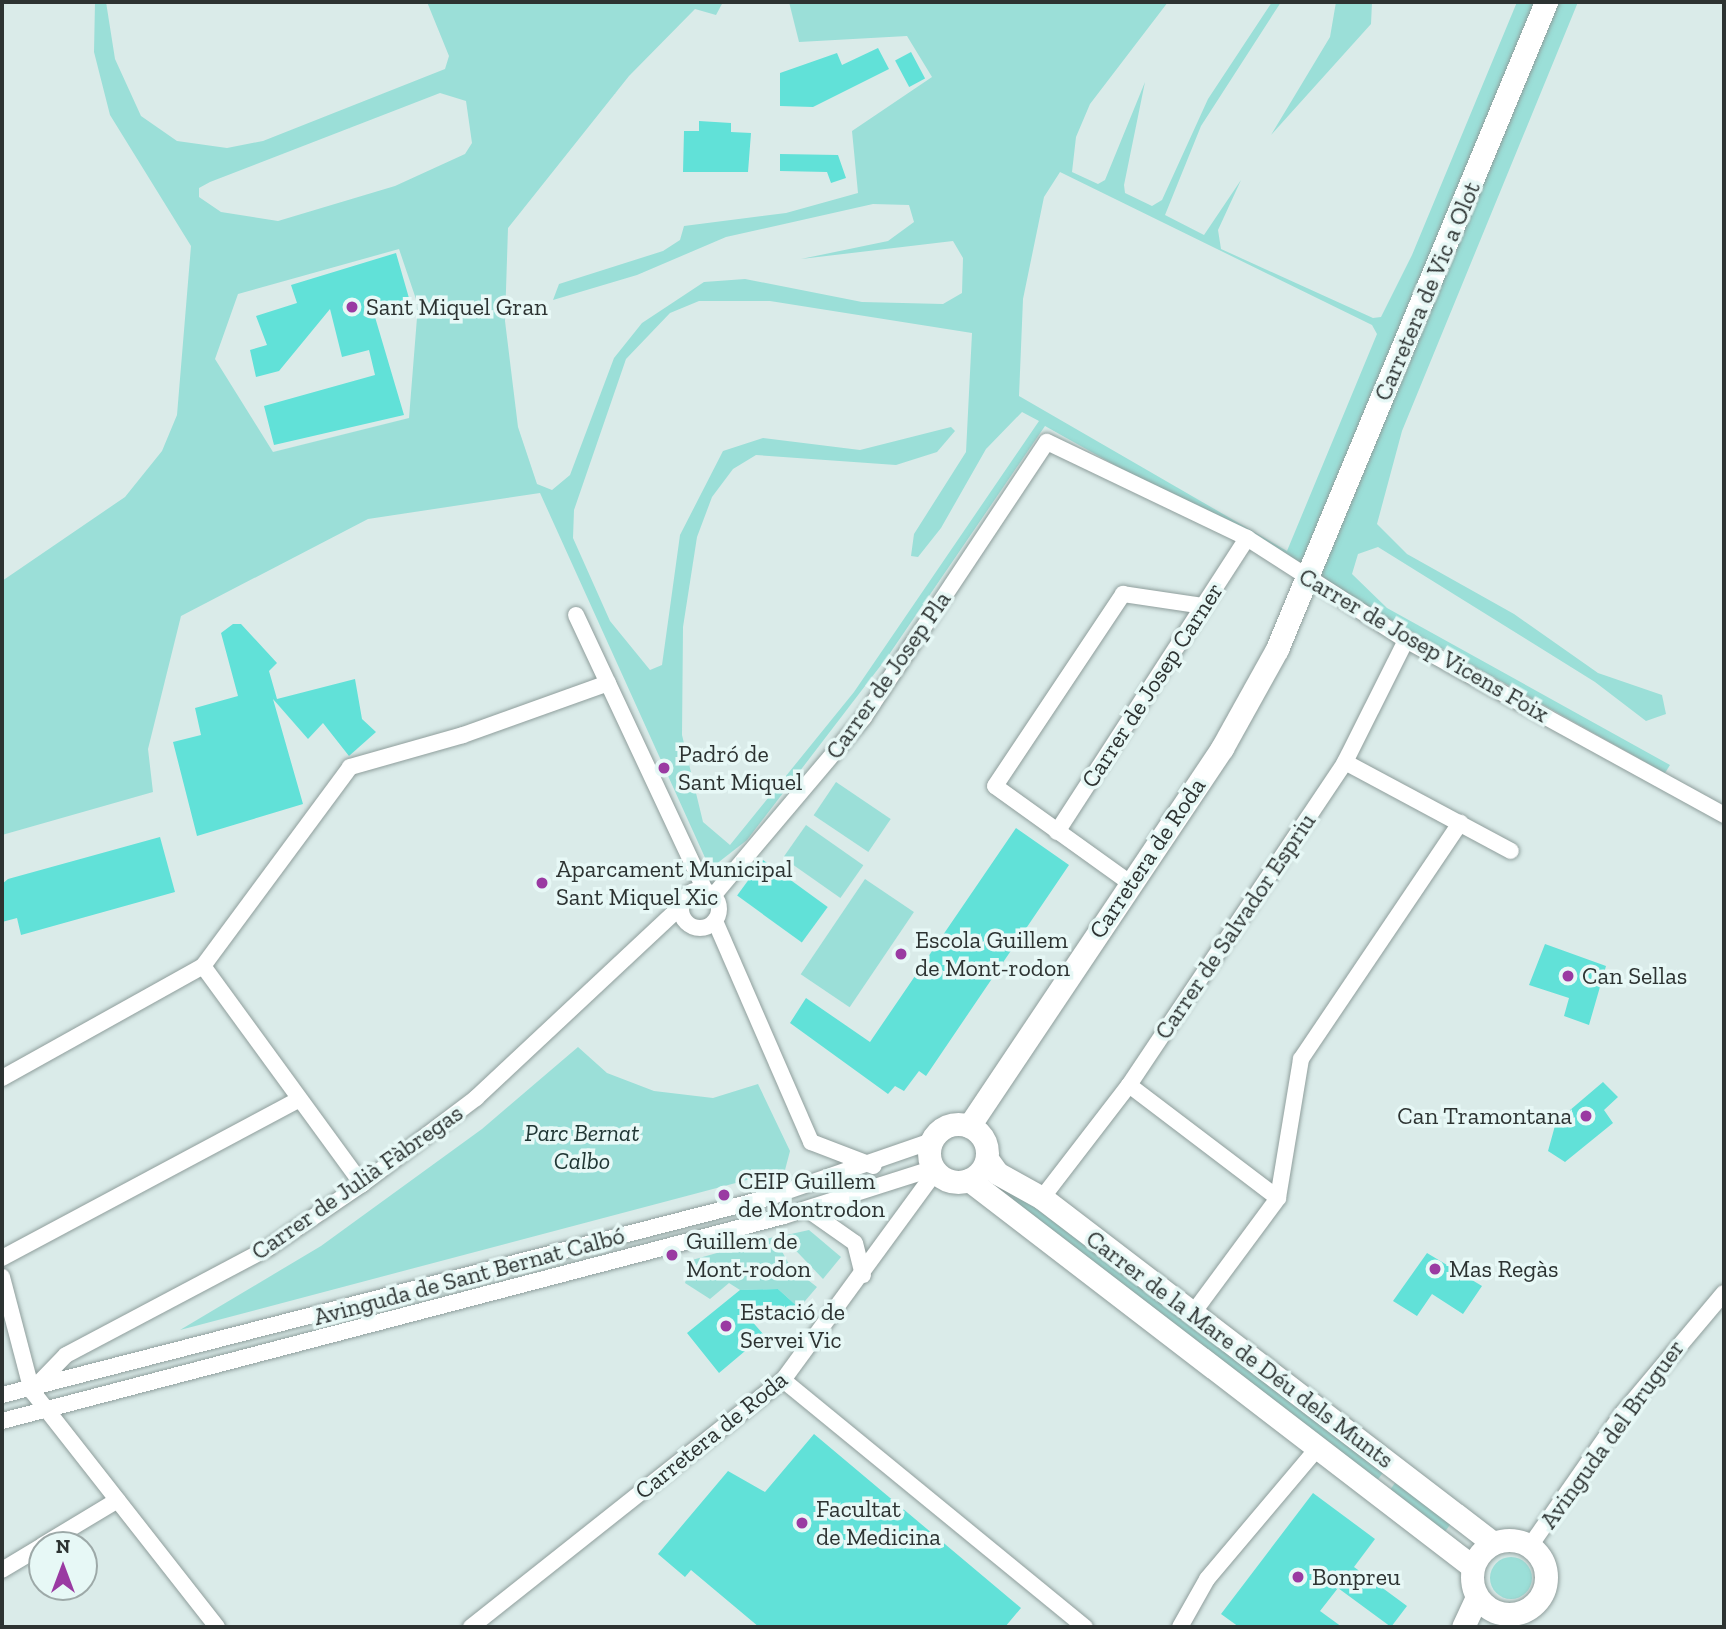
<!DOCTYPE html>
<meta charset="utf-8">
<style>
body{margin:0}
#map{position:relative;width:1726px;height:1629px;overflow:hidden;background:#daebe9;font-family:"Zilla Slab",serif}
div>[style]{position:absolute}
.green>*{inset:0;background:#9bdfd8;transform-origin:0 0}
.round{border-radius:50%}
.building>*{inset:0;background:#61e1d8;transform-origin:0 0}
.roads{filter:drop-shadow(0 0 2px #8f9e9c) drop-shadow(0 0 2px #8f9e9c)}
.street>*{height:16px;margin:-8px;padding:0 8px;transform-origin:8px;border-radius:8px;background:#fff}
.street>.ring{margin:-8px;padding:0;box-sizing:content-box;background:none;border:16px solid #fff;border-radius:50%}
.secondary>*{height:23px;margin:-11.5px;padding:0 11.5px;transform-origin:11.5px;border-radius:11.5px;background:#fff}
.secondary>.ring{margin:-11.5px;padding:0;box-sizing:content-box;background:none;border:23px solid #fff;border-radius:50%}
.dots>*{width:19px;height:19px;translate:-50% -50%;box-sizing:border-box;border:4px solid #e7f8f6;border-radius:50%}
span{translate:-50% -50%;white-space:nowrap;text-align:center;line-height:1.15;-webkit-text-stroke:7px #e7f8f6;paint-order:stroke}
.street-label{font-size:24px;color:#2d3332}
.poi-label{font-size:24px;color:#2d3332}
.left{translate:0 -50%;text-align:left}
.right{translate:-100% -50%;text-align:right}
.park-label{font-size:24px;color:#203634;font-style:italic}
.frame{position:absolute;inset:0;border:4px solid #2d3332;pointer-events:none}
.north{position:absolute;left:28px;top:1531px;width:70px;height:70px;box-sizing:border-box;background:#e7f8f6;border:2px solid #9da9a8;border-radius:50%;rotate:0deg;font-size:19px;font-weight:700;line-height:28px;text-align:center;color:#2d3332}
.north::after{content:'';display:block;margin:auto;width:24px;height:32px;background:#9a3aa2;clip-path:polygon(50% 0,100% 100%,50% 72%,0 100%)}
</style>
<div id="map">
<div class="green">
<i style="clip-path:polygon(evenodd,95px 2px,106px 2px,115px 59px,141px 116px,177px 141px,227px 148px,263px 141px,445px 69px,449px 56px,427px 2px,723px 2px,716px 15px,695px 9px,629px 76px,508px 228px,505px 321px,518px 427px,537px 484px,552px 490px,570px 475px,614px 358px,642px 323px,704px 282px,745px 279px,862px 302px,943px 304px,962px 293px,963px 258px,953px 241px,801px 259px,888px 241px,914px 222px,909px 205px,873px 204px,726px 237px,637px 275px,553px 300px,559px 284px,663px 251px,680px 240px,684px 226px,786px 213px,858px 193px,852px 131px,932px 77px,907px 36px,799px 42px,789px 2px,1168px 2px,1090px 104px,1076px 137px,1072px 172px,1098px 184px,1105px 180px,1145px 82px,1124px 185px,1125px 193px,1152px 206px,1162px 200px,1208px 99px,1272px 2px,1281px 2px,1201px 126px,1165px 215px,1204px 235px,1241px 180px,1218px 230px,1221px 249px,1373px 318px,1381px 317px,1412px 255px,1517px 2px,1578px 2px,1402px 431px,1377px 524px,1407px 554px,1514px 614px,1598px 673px,1662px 695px,1666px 714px,1646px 721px,1595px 682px,1378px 547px,1358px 554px,1352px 574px,1387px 608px,1670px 765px,1665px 773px,1045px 426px,888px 656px,747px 840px,715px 865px,707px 862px,540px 493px,368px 519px,181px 616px,148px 749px,153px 792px,2px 835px,2px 581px,125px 497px,162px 451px,177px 415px,191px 246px,110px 115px,94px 52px,95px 2px,440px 93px,466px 101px,472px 143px,465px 154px,395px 186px,278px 221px,221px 212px,199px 197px,199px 188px,210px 182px,440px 93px,95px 2px,1060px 172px,1372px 325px,1377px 334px,1287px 551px,1019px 396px,1023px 299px,1044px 197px,1060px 172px,95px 2px,399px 249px,418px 305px,409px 418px,273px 452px,215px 359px,238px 294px,399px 249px,95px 2px,699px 301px,770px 301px,972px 333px,966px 452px,914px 534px,911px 556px,918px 557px,941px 528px,986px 449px,1022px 412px,1039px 421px,854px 692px,730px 845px,703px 822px,682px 735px,683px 627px,697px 537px,712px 497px,733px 469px,756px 455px,896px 465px,937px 452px,955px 431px,951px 427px,860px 450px,763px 438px,723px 451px,680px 535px,662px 665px,650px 670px,610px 621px,573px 538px,574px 510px,626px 359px,670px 313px,699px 301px)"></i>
<i style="clip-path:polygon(1336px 2px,1372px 2px,1371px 24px,1271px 135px,1330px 37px)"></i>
<i style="left:836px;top:782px;width:66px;height:40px;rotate:34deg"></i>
<i style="left:806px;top:825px;width:70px;height:40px;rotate:35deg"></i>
<i style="left:865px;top:879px;width:59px;height:115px;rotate:34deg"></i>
<i style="clip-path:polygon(578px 1047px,607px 1073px,654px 1091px,713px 1098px,758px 1084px,790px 1151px,785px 1170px,180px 1330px,321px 1246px,482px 1129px)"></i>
<i style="left:1005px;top:1185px;width:475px;height:12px;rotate:37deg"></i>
<i style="clip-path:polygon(809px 1230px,841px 1257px,823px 1279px,782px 1236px)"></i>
<i style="clip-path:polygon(774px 1237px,790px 1266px,817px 1287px,799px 1308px,778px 1289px,740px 1290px,729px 1283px,710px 1299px,685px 1283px,692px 1260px)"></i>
<i style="left:1395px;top:1483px;width:69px;height:11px;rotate:36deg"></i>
<i class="round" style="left:1490px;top:1557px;width:42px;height:42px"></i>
</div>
<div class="building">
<i style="clip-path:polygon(878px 48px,889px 69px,813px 107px,780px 106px,780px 73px,837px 53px,842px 65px)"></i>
<i style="left:911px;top:52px;width:30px;height:18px;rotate:62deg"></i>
<i style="clip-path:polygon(699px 121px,731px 123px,731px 132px,751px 133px,748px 172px,683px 172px,684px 131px,699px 131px)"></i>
<i style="clip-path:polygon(780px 154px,838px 155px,846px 178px,831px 183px,827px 172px,780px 171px)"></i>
<i style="clip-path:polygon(396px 253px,411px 305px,375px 317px,404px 415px,274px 445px,264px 406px,375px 375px,369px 350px,342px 357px,330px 309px,279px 371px,256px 377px,250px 350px,267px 345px,256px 316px,297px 303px,291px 285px)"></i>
<i style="clip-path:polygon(233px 624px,241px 624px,277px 663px,269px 671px,277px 699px,355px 679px,362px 719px,376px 732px,349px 756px,323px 723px,308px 739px,273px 699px,303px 804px,197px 836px,173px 742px,201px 735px,195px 708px,238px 696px,221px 633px)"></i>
<i style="clip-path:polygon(1016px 828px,1069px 865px,926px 1076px,919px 1071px,904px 1091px,895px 1086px,888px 1094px,790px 1023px,806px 998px,870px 1042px)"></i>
<i style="clip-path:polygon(160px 837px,175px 892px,21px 935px,17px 918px,2px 922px,2px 884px,8px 879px)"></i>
<i style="left:763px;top:860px;width:80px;height:44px;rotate:36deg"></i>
<i style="clip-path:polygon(1545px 944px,1606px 966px,1589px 1025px,1564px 1016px,1569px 998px,1529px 985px)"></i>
<i style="clip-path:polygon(1603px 1082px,1618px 1097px,1604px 1110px,1613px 1123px,1565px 1162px,1548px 1151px,1556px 1122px)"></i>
<i style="clip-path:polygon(1427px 1253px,1482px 1286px,1463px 1314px,1432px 1294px,1417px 1316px,1393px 1301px)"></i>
<i style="clip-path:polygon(778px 1289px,799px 1308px,792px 1316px,749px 1318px,764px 1335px,719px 1373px,687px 1333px,740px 1290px)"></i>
<i style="clip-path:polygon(814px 1434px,1021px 1608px,1005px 1627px,759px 1627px,691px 1570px,685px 1577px,658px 1554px,728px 1471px,765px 1492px)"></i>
<i style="clip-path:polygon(1313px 1493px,1375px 1539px,1354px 1567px,1407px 1606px,1391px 1627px,1338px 1588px,1320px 1611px,1342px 1627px,1239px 1627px,1221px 1614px)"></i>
</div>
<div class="roads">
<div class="street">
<i style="left:576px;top:615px;width:305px;rotate:64.9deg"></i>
<i style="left:1345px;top:762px;width:188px;rotate:28.2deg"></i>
<i style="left:1057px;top:832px;width:350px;rotate:-57.1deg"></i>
<i style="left:1130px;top:883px;width:166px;rotate:-144.3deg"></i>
<i style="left:995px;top:786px;width:231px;rotate:-56.3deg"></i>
<i style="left:1123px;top:594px;width:81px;rotate:8.5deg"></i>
<i class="ring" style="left:681px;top:890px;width:22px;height:22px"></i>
<i style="left:713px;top:896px;width:234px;rotate:-49.8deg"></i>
<i style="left:864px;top:717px;width:330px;rotate:-56.4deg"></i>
<i style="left:1047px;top:442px;width:222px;rotate:25.6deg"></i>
<i style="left:1247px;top:538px;width:189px;rotate:32.7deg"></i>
<i style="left:1406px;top:640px;width:363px;rotate:28.8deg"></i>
<i style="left:715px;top:921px;width:241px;rotate:66.5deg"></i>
<i style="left:811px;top:1142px;width:67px;rotate:20.9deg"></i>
<i style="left:203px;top:966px;width:270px;rotate:53.9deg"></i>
<i style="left:2px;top:1078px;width:230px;rotate:-29.1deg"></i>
<i style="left:203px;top:966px;width:247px;rotate:-53.5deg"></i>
<i style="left:350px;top:767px;width:117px;rotate:-15.8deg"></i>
<i style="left:463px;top:735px;width:154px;rotate:-19.7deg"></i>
<i style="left:1129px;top:1085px;width:187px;rotate:37.2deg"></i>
<i style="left:1042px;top:1198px;width:143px;rotate:-52.4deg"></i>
<i style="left:1129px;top:1085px;width:389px;rotate:-56.2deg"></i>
<i style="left:1345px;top:762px;width:136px;rotate:-63.4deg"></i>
<i style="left:808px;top:1210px;width:57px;rotate:35.1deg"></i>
<i style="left:855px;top:1243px;width:33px;rotate:76deg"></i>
<i style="left:2px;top:1258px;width:333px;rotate:-28.1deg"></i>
<i style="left:2px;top:1277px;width:118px;rotate:75.3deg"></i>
<i style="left:32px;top:1391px;width:300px;rotate:51.9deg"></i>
<i style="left:1193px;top:1313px;width:143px;rotate:-53.5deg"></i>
<i style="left:1278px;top:1198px;width:141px;rotate:-80.6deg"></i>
<i style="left:1301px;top:1059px;width:285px;rotate:-56deg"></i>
<i style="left:783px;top:1380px;width:390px;rotate:39.3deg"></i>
<i style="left:33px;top:1389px;width:47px;rotate:-45.9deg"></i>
<i style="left:66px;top:1355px;width:229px;rotate:-27.9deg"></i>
<i style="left:268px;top:1248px;width:114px;rotate:-34.2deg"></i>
<i style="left:362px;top:1184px;width:143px;rotate:-37deg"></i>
<i style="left:476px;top:1098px;width:281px;rotate:-43.1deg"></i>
<i style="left:2px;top:1395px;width:790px;rotate:-14.44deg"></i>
<i style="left:767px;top:1198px;width:175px;rotate:-19.1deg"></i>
<i style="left:2px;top:1421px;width:808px;rotate:-14.69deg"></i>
<i style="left:784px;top:1216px;width:157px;rotate:-17.7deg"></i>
<i style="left:43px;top:1545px;width:87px;rotate:-31deg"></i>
<i style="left:1530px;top:1546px;width:161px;rotate:-55.1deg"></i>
<i style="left:1622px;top:1414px;width:158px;rotate:-49.9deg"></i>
<i style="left:2px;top:1570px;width:47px;rotate:-31deg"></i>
<i style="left:471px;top:1627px;width:398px;rotate:-38.4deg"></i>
<i style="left:783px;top:1380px;width:259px;rotate:-53.8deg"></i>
<i style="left:1180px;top:1627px;width:55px;rotate:-60.6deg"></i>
<i style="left:1207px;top:1579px;width:167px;rotate:-49.8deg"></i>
</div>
<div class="secondary">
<i class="ring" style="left:929px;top:1124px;width:35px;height:35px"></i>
<i style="left:969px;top:1126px;width:455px;rotate:-56.2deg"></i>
<i style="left:1222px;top:748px;width:113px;rotate:-60.9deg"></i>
<i style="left:1277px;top:649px;width:701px;rotate:-67.42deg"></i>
<i style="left:987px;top:1159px;width:17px;rotate:54deg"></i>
<i style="left:997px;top:1173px;width:51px;rotate:29.1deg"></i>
<i style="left:1042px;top:1198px;width:568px;rotate:37.41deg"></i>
<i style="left:969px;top:1180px;width:635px;rotate:37.52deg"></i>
<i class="ring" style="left:1472px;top:1540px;width:51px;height:51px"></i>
<i style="left:1463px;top:1627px;width:33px;rotate:-65deg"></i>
</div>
</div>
<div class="dots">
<i style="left:352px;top:307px;background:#9a3aa2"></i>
<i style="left:664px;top:768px;background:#9a3aa2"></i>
<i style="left:542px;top:883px;background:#9a3aa2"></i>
<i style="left:901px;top:954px;background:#9a3aa2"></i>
<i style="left:1568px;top:976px;background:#9a3aa2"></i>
<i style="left:1586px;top:1116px;background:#9a3aa2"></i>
<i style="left:724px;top:1195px;background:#9a3aa2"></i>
<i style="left:672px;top:1255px;background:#9a3aa2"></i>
<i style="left:1435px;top:1269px;background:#9a3aa2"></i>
<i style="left:726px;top:1326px;background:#9a3aa2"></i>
<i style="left:802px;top:1523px;background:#9a3aa2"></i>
<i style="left:1298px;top:1577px;background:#9a3aa2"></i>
</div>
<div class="street-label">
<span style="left:1427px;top:291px;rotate:-67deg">Carretera de Vic a Olot</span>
<span style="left:1424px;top:645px;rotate:30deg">Carrer de Josep Vicens Foix</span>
<span style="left:888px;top:675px;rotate:-55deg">Carrer de Josep Pla</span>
<span style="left:1152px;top:685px;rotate:-57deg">Carrer de Josep Carner</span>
<span style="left:1147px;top:858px;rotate:-56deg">Carretera de Roda</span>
<span style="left:1235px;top:926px;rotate:-56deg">Carrer de Salvador Espriu</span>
<span style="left:357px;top:1182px;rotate:-35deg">Carrer de Julià Fàbregas</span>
<span style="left:469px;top:1276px;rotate:-15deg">Avinguda de Sant Bernat Calbó</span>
<span style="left:1240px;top:1349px;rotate:37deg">Carrer de la Mare de Déu dels Munts</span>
<span style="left:1612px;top:1434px;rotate:-54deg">Avinguda del Bruguer</span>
<span style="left:711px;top:1435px;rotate:-39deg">Carretera de Roda</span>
</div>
<div class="poi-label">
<span class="left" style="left:366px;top:307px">Sant Miquel Gran</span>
<span class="left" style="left:678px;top:768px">Padró de<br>Sant Miquel</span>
<span class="left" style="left:556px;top:883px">Aparcament Municipal<br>Sant Miquel Xic</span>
<span class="left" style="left:915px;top:954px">Escola Guillem<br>de Mont-rodon</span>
<span class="left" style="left:1582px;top:976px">Can Sellas</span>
<span class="right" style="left:1572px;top:1116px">Can Tramontana</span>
<span class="left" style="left:738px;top:1195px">CEIP Guillem<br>de Montrodon</span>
<span class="left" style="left:686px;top:1255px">Guillem de<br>Mont-rodon</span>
<span class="left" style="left:1449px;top:1269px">Mas Regàs</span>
<span class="left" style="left:740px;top:1326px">Estació de<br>Servei Vic</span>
<span class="left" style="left:816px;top:1523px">Facultat<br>de Medicina</span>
<span class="left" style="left:1312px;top:1577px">Bonpreu</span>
</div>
<div class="park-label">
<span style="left:582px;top:1147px">Parc Bernat<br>Calbo</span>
</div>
<div class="frame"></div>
<div class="north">N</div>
</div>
